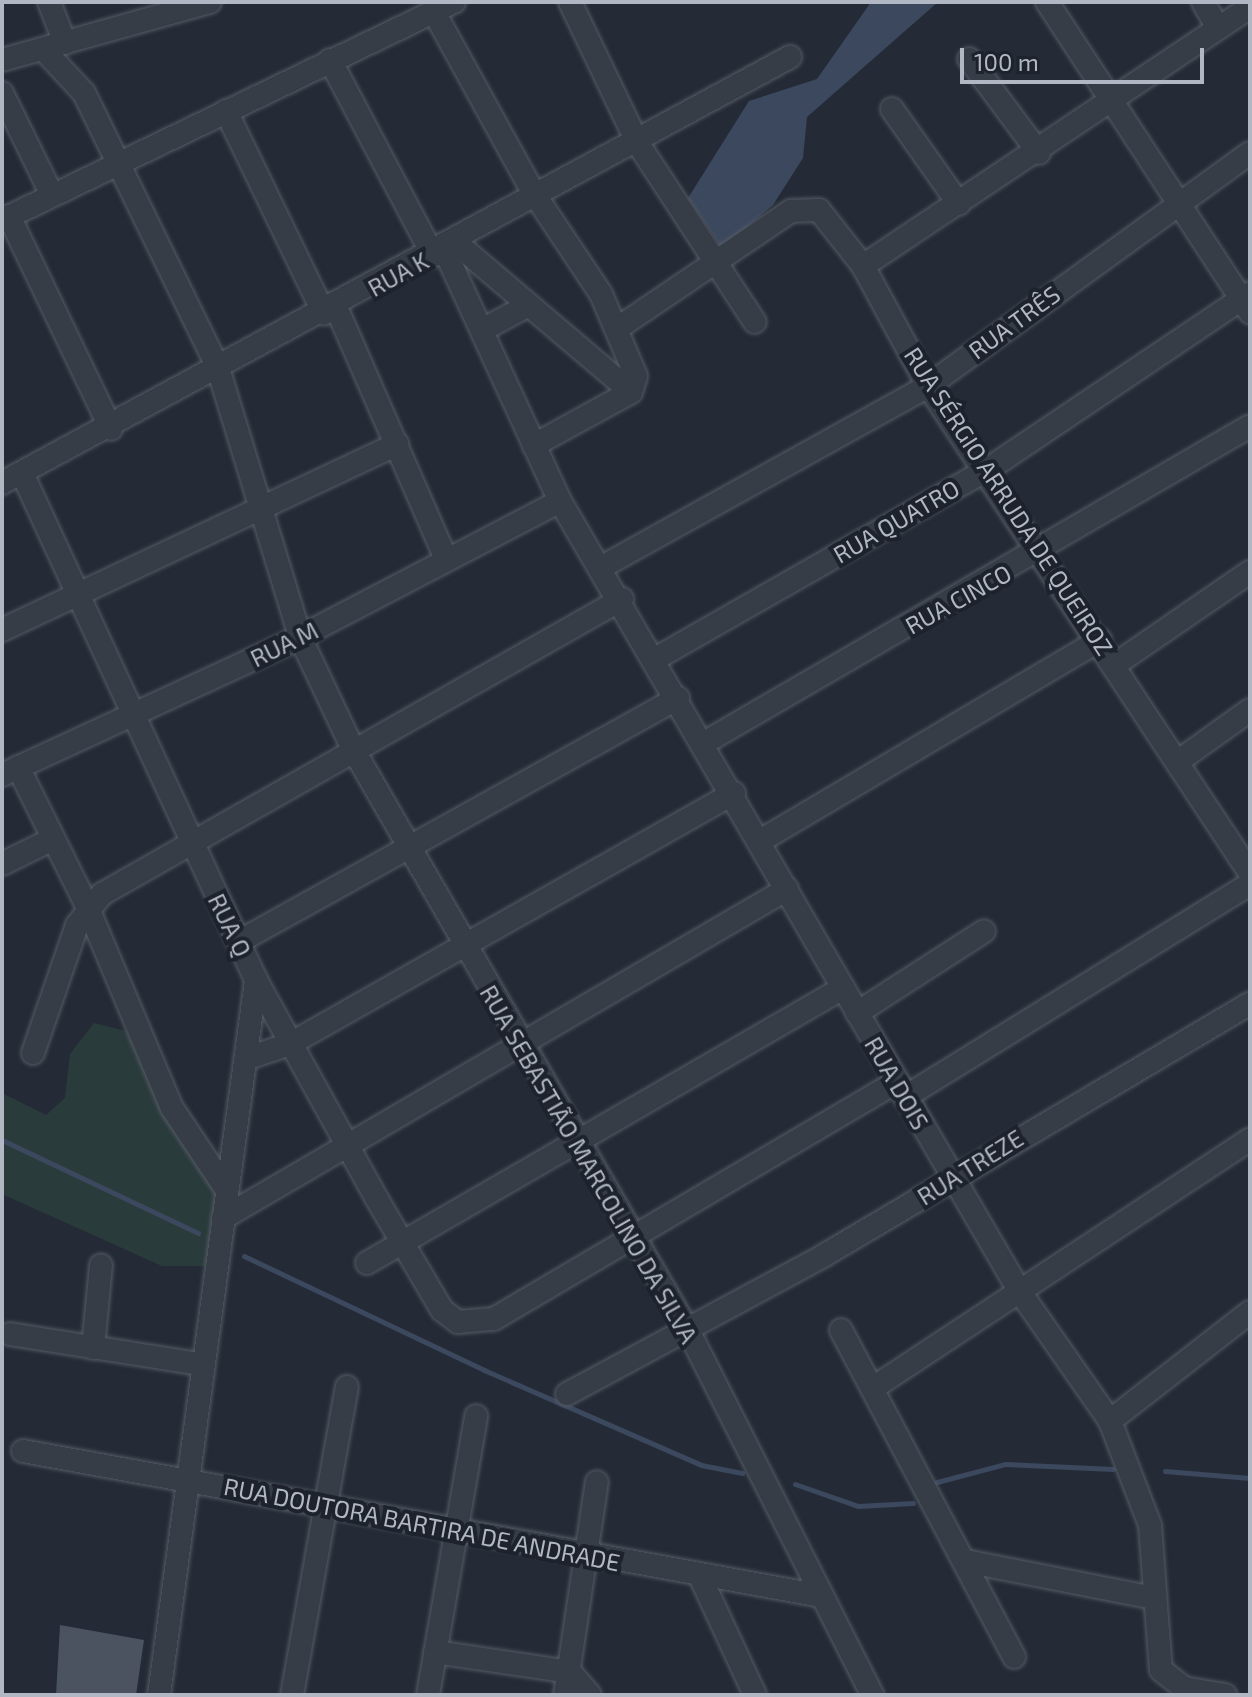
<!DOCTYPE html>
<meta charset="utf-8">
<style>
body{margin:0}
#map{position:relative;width:1252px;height:1697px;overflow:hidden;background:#242b36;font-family:"Exo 2",sans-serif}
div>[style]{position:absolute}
.green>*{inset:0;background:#2a3b3c}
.water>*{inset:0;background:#3b485e}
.stream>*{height:5px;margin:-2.5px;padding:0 2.5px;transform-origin:2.5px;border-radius:2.5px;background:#3b485e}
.building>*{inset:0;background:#4b5260}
.roads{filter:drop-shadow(0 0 2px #555b65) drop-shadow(0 0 2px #555b65)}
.minor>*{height:22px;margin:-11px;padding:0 11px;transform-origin:11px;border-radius:11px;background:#373d47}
span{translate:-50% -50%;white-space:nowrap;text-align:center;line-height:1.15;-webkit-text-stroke:8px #1d222c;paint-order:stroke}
.street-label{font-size:24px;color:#b2b8c3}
.frame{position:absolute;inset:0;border:4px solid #b2b8c3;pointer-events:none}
.scale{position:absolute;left:960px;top:48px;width:244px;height:36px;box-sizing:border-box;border:4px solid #b2b8c3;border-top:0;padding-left:10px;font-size:24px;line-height:28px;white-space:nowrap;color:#b2b8c3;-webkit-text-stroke:6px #1d222c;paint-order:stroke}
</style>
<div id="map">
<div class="green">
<i style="clip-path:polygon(94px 1023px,126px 1031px,210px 1174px,218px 1200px,206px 1266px,162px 1266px,2px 1194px,2px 1093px,46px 1115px,65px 1098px,70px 1054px)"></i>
</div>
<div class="water">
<i style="clip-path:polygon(871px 2px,938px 2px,807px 117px,803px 158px,773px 205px,722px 248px,688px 198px,749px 101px,817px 79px)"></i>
</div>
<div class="stream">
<i style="left:2px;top:1140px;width:217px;rotate:25.4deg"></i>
<i style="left:244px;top:1256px;width:266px;rotate:25.4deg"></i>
<i style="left:484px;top:1370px;width:237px;rotate:23.6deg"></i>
<i style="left:701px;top:1465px;width:42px;rotate:11deg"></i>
<i style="left:1165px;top:1471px;width:85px;rotate:4.7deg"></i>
<i style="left:937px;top:1482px;width:70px;rotate:-14.8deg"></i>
<i style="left:1005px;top:1464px;width:108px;rotate:2.7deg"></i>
<i style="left:795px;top:1484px;width:67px;rotate:19.2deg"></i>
<i style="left:858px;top:1506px;width:55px;rotate:-3.1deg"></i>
</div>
<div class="building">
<i style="clip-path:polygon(60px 1625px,144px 1640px,136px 1695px,56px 1695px)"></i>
</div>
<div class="roads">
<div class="minor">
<i style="left:49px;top:2px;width:44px;rotate:68.7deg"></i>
<i style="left:570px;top:2px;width:155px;rotate:64.4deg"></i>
<i style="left:637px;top:142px;width:215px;rotate:56.8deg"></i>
<i style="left:1047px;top:2px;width:371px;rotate:56.8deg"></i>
<i style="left:1203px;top:2px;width:30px;rotate:60deg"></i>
<i style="left:434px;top:12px;width:205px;rotate:61.2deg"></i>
<i style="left:533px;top:192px;width:123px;rotate:56.3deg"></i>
<i style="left:601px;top:294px;width:89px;rotate:66.9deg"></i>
<i style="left:636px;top:376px;width:17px;rotate:107deg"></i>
<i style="left:631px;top:392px;width:111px;rotate:151.3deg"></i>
<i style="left:43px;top:49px;width:60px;rotate:47deg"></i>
<i style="left:84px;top:93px;width:306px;rotate:64deg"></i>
<i style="left:218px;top:368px;width:281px;rotate:73deg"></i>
<i style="left:300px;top:637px;width:124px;rotate:64.7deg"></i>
<i style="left:353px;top:749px;width:673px;rotate:60.04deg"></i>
<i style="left:689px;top:1332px;width:407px;rotate:63.2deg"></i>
<i style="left:969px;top:59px;width:117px;rotate:53.3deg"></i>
<i style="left:2px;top:60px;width:216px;rotate:-15.6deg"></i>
<i style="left:330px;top:60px;width:221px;rotate:62.2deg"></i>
<i style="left:2px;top:93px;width:114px;rotate:63.9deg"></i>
<i style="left:892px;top:109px;width:116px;rotate:54.8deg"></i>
<i style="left:226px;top:111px;width:225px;rotate:64.2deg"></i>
<i style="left:9px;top:216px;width:236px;rotate:64.4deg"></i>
<i style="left:2px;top:220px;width:502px;rotate:-25.75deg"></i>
<i style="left:455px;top:242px;width:231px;rotate:40.4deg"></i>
<i style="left:444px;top:249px;width:277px;rotate:65.3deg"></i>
<i style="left:560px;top:501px;width:915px;rotate:59.82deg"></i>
<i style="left:1020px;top:1292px;width:157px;rotate:55.1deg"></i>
<i style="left:1110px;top:1421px;width:111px;rotate:69deg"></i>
<i style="left:1150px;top:1525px;width:145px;rotate:85.7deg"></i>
<i style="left:1161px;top:1670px;width:29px;rotate:38deg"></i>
<i style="left:1184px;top:1688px;width:42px;rotate:9.7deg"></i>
<i style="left:863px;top:266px;width:466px;rotate:-33.8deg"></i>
<i style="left:336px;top:307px;width:275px;rotate:66.4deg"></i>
<i style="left:618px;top:328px;width:209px;rotate:-34.1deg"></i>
<i style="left:791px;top:211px;width:28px;rotate:-2deg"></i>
<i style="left:819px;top:210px;width:71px;rotate:51.8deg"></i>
<i style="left:863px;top:266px;width:136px;rotate:61.6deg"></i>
<i style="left:928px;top:386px;width:584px;rotate:56.53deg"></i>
<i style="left:482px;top:330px;width:53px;rotate:-28deg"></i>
<i style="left:22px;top:473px;width:558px;rotate:65.22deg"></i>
<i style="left:256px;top:980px;width:252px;rotate:61.1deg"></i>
<i style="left:378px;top:1201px;width:126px;rotate:59.6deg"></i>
<i style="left:442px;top:1310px;width:20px;rotate:37deg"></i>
<i style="left:458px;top:1322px;width:36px;rotate:-5deg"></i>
<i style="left:494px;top:1319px;width:467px;rotate:-30.5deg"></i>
<i style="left:2px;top:483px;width:896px;rotate:-28.4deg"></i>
<i style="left:600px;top:568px;width:375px;rotate:-29deg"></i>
<i style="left:928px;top:386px;width:397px;rotate:-35.9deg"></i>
<i style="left:2px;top:630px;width:437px;rotate:-25.2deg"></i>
<i style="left:655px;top:659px;width:382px;rotate:-29.7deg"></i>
<i style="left:987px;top:470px;width:317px;rotate:-33.9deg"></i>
<i style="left:1116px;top:664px;width:163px;rotate:-34.5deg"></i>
<i style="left:704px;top:743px;width:631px;rotate:-30.14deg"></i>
<i style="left:1180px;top:760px;width:86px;rotate:-35.5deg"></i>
<i style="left:18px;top:767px;width:155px;rotate:63.6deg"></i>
<i style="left:87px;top:906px;width:219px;rotate:67.2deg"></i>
<i style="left:172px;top:1108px;width:94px;rotate:56.3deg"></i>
<i style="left:2px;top:775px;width:328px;rotate:-24.8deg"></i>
<i style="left:300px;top:637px;width:293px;rotate:-27.6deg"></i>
<i style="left:760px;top:841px;width:395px;rotate:-30.6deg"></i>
<i style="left:2px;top:864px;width:57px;rotate:-26.1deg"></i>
<i style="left:240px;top:941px;width:501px;rotate:-29.02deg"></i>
<i style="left:857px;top:1013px;width:151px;rotate:-32.8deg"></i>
<i style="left:33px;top:1053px;width:135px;rotate:-71deg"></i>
<i style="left:77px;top:925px;width:40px;rotate:-51deg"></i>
<i style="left:102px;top:894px;width:598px;rotate:-29.57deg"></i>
<i style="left:248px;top:1058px;width:44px;rotate:-18.4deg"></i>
<i style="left:290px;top:1044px;width:510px;rotate:-29.48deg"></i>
<i style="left:905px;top:1097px;width:405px;rotate:-31.7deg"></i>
<i style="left:223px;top:1218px;width:653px;rotate:-30.26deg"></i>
<i style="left:367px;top:1263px;width:550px;rotate:-30.02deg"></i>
<i style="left:841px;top:1330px;width:370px;rotate:62.1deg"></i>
<i style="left:10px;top:1334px;width:192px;rotate:9deg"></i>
<i style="left:93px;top:1348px;width:83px;rotate:-84.5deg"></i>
<i style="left:873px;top:1388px;width:452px;rotate:-33.4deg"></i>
<i style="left:567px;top:1394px;width:291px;rotate:-28.3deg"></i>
<i style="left:823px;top:1256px;width:496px;rotate:-30.6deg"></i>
<i style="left:1110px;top:1421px;width:177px;rotate:-37.9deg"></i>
<i style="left:23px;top:1451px;width:812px;rotate:10.29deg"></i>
<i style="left:965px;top:1561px;width:193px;rotate:11.1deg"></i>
<i style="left:700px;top:1576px;width:131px;rotate:65.2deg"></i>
<i style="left:435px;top:1652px;width:136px;rotate:8.4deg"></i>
<i style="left:570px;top:1672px;width:30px;rotate:49deg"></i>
<i style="left:159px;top:1695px;width:722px;rotate:-82.27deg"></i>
<i style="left:292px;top:1695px;width:313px;rotate:-79.9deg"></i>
<i style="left:428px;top:1695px;width:283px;rotate:-80.2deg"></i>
<i style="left:565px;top:1695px;width:215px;rotate:-81.5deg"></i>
</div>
</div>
<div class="street-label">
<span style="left:398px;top:274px;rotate:-29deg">RUA K</span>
<span style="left:1014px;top:322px;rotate:-36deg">RUA TRÊS</span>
<span style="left:1009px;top:501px;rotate:57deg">RUA SÉRGIO ARRUDA DE QUEIROZ</span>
<span style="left:896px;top:521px;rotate:-30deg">RUA QUATRO</span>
<span style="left:958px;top:599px;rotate:-29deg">RUA CINCO</span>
<span style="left:284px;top:644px;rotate:-26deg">RUA M</span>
<span style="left:230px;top:925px;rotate:64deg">RUA Q</span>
<span style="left:897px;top:1083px;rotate:60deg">RUA DOIS</span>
<span style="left:589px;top:1164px;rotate:60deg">RUA SEBASTIÃO MARCOLINO DA SILVA</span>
<span style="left:970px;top:1167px;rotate:-32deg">RUA TREZE</span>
<span style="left:422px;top:1524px;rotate:11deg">RUA DOUTORA BARTIRA DE ANDRADE</span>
</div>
<div class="frame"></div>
<div class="scale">100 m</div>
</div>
